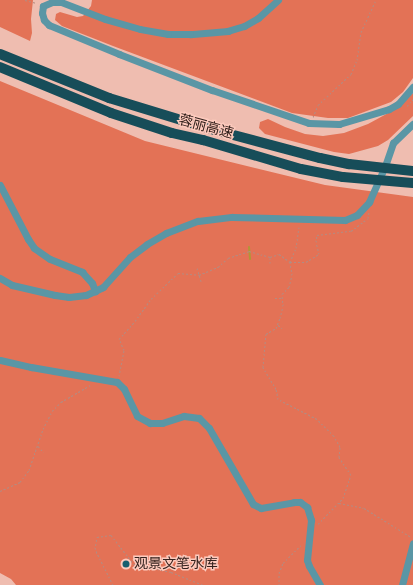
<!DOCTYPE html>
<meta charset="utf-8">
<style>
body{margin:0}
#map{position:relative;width:413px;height:585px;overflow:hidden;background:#efbdb0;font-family:"Sofia Sans Condensed","Noto Sans SC",sans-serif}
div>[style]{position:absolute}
.forest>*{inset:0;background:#e37256}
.stream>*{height:2px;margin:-1px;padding:0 1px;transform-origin:1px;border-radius:1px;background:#af9737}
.path>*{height:1px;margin-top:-0.5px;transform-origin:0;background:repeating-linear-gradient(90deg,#b38b81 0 2px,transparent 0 4px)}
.minor>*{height:7px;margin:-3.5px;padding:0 3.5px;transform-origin:3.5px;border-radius:3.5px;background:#5a96a5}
.highway>*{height:10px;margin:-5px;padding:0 5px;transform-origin:5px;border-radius:5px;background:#174d59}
.highway-bridge>*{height:10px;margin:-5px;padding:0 5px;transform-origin:5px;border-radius:5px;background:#174d59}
.dots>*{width:11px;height:11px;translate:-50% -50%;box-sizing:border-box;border:2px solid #fdcabd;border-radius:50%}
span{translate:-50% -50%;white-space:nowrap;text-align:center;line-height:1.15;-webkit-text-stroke:3px #fdcabd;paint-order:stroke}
.street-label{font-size:14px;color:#33211c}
.poi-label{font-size:14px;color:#33211c}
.left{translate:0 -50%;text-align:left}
</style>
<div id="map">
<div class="forest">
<i style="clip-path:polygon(0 0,33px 0,31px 19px,32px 33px,30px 41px,0 27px)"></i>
<i style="clip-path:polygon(92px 0,413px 0,413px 78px,403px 92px,391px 102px,348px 118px,328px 118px,292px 113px,113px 46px,62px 26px,55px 20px,56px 14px,60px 12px,77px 17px,83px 16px,91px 6px)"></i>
<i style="clip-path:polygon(0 81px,145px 141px,325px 185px,413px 197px,413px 585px,16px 585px,11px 579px,0 573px)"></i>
<i style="clip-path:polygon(413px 93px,413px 116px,388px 140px,378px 146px,349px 154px,334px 152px,265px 134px,259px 128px,260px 122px,268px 119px,285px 127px,305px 134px,323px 136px,344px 133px,368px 124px,392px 111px)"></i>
</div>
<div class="stream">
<i style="left:249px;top:247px;width:12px;rotate:85deg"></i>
</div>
<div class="path">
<i style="left:25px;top:0;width:12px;rotate:14deg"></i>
<i style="left:407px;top:106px;width:9px;rotate:-49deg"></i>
<i style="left:313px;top:117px;width:13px;rotate:-67deg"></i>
<i style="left:318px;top:105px;width:45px;rotate:-43.2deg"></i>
<i style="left:351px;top:74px;width:15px;rotate:-67deg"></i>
<i style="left:357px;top:60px;width:28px;rotate:-82deg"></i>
<i style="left:361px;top:32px;width:35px;rotate:-65deg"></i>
<i style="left:270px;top:263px;width:5px;rotate:-90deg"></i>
<i style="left:197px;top:268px;width:14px;rotate:73deg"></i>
<i style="left:275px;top:298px;width:6px"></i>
<i style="left:278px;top:325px;width:5px;rotate:37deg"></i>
<i style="left:119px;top:376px;width:26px;rotate:-79deg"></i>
<i style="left:124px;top:350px;width:12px;rotate:-114deg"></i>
<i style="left:119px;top:339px;width:24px;rotate:-48deg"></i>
<i style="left:135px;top:321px;width:27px;rotate:-54deg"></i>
<i style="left:151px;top:299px;width:37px;rotate:-44deg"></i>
<i style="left:178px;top:273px;width:21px;rotate:5deg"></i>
<i style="left:199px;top:275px;width:21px;rotate:-23deg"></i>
<i style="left:218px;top:267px;width:13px;rotate:-42deg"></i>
<i style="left:228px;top:258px;width:22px;rotate:-18deg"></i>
<i style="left:249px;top:251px;width:22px;rotate:16deg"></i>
<i style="left:270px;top:257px;width:9px;rotate:-18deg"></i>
<i style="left:279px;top:254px;width:14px;rotate:36deg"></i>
<i style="left:290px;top:262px;width:15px;rotate:-67deg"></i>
<i style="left:296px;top:248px;width:21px;rotate:-82deg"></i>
<i style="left:38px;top:446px;width:8px;rotate:50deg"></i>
<i style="left:0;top:491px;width:22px;rotate:-24deg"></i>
<i style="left:20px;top:482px;width:15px;rotate:-53deg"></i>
<i style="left:29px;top:470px;width:43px;rotate:-71.1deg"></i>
<i style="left:43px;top:429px;width:20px;rotate:-63deg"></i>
<i style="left:52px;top:411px;width:13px;rotate:-45deg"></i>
<i style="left:61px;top:402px;width:34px;rotate:-30deg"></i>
<i style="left:339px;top:503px;width:25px;rotate:11deg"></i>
<i style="left:364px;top:508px;width:55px;rotate:31.7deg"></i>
<i style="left:318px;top:524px;width:36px;rotate:-46deg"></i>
<i style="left:343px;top:498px;width:24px;rotate:-71deg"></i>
<i style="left:351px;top:475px;width:22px;rotate:-124deg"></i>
<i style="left:339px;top:457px;width:10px;rotate:-84deg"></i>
<i style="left:340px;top:447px;width:13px;rotate:-119deg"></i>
<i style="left:334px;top:436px;width:24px;rotate:-135deg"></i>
<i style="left:317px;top:419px;width:44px;rotate:-152.9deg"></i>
<i style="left:278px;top:399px;width:10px;rotate:-101deg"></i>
<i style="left:276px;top:389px;width:26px;rotate:-121deg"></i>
<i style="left:263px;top:367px;width:33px;rotate:-85deg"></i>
<i style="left:266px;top:334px;width:12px;rotate:-31deg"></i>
<i style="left:276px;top:328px;width:11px;rotate:-68deg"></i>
<i style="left:280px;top:318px;width:12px;rotate:-76deg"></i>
<i style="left:283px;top:306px;width:12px;rotate:-95deg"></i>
<i style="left:282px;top:294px;width:10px;rotate:-45deg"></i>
<i style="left:289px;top:287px;width:12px;rotate:-76deg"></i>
<i style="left:292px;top:275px;width:13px;rotate:-99deg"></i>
<i style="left:290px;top:262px;width:16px"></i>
<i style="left:306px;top:262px;width:15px;rotate:-32deg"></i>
<i style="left:319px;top:254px;width:12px;rotate:-104deg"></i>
<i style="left:316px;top:242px;width:7px;rotate:-82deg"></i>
<i style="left:317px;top:235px;width:34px;rotate:-7deg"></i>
<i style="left:351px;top:231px;width:21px;rotate:-37deg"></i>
<i style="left:368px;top:218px;width:6px;rotate:-81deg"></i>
<i style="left:113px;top:585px;width:40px;rotate:-116.6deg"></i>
<i style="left:95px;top:549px;width:12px;rotate:-81deg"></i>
<i style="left:97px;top:537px;width:14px;rotate:-8deg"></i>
<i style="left:111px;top:535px;width:37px;rotate:52deg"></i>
<i style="left:134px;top:564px;width:38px;rotate:12deg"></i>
<i style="left:171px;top:572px;width:35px;rotate:22deg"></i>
<i style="left:279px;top:585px;width:12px;rotate:-90deg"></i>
<i style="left:279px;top:573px;width:11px;rotate:-68deg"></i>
<i style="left:283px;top:563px;width:25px;rotate:-45deg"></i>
</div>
<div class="minor">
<i style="left:278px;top:0;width:27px;rotate:138deg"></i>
<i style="left:258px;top:18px;width:16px;rotate:150deg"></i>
<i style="left:244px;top:26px;width:17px;rotate:163deg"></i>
<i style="left:228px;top:31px;width:38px;rotate:175deg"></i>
<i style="left:190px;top:34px;width:22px;rotate:180deg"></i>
<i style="left:168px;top:34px;width:28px;rotate:-170deg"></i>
<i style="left:140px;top:29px;width:36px;rotate:-164deg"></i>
<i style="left:105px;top:19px;width:47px;rotate:-158.9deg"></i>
<i style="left:61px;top:2px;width:9px;rotate:180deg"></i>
<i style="left:52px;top:2px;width:10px;rotate:156deg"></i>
<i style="left:43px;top:6px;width:7px;rotate:98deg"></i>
<i style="left:42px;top:13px;width:7px;rotate:74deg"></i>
<i style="left:44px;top:20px;width:7px;rotate:45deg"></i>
<i style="left:49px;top:25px;width:76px;rotate:22.5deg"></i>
<i style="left:119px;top:54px;width:100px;rotate:21.2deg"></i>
<i style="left:212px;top:90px;width:102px;rotate:18.8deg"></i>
<i style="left:309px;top:123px;width:30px;rotate:2deg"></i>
<i style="left:339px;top:124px;width:52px;rotate:-16.7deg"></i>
<i style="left:389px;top:109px;width:10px;rotate:-29deg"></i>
<i style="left:398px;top:104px;width:23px;rotate:-49deg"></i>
<i style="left:0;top:185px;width:61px;rotate:62.6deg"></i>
<i style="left:28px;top:239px;width:11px;rotate:56deg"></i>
<i style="left:34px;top:248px;width:19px;rotate:35deg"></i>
<i style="left:50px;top:259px;width:35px;rotate:22deg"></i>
<i style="left:82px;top:272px;width:15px;rotate:48deg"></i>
<i style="left:92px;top:283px;width:9px;rotate:69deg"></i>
<i style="left:0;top:278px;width:14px;rotate:30deg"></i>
<i style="left:12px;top:285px;width:44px;rotate:13.1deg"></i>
<i style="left:55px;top:295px;width:14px;rotate:8deg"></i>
<i style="left:69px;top:297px;width:17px;rotate:-7deg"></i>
<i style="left:86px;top:295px;width:19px;rotate:-25deg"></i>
<i style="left:103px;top:287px;width:40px;rotate:-48deg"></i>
<i style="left:130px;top:257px;width:21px;rotate:-37deg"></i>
<i style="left:147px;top:244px;width:22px;rotate:-30deg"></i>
<i style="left:166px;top:233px;width:34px;rotate:-21deg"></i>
<i style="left:198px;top:221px;width:34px;rotate:-7deg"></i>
<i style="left:232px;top:217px;width:113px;rotate:1.5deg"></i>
<i style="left:345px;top:220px;width:13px;rotate:-23deg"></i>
<i style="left:357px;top:215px;width:18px;rotate:-47deg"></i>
<i style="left:369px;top:202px;width:36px;rotate:-66deg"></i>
<i style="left:384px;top:169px;width:28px;rotate:-71deg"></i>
<i style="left:393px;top:143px;width:28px;rotate:-44deg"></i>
<i style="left:0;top:360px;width:32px;rotate:13deg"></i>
<i style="left:31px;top:367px;width:87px;rotate:9.9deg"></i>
<i style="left:117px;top:382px;width:10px;rotate:45deg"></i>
<i style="left:124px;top:389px;width:30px;rotate:64deg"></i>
<i style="left:137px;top:416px;width:15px;rotate:28deg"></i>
<i style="left:150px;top:423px;width:12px"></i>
<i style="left:162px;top:423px;width:23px;rotate:-18deg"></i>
<i style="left:184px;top:416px;width:15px;rotate:8deg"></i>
<i style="left:199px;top:418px;width:14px;rotate:45deg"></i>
<i style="left:209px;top:428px;width:88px;rotate:59.9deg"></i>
<i style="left:253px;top:504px;width:9px;rotate:27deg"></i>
<i style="left:261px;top:508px;width:34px;rotate:-10deg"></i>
<i style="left:294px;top:502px;width:6px"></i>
<i style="left:300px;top:502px;width:9px;rotate:36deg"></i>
<i style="left:307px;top:507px;width:14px;rotate:73deg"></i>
<i style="left:311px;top:520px;width:40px;rotate:95.7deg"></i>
<i style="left:307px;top:560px;width:6px;rotate:72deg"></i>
<i style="left:309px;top:566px;width:22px;rotate:60deg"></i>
<i style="left:402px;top:585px;width:43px;rotate:-75.3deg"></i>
</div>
<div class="highway">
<i style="left:0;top:54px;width:118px;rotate:22deg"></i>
<i style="left:109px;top:98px;width:102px;rotate:17deg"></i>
<i style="left:0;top:67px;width:120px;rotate:22.5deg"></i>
<i style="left:111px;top:113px;width:64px;rotate:18.2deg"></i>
<i style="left:172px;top:133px;width:32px;rotate:13deg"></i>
</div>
<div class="highway-bridge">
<i style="left:207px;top:128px;width:117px;rotate:14.9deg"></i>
<i style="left:320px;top:158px;width:30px;rotate:12deg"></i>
<i style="left:349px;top:164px;width:64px;rotate:6.2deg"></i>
<i style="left:203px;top:140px;width:102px;rotate:16.5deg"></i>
<i style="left:301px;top:169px;width:43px;rotate:10.8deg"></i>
<i style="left:343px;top:177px;width:70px;rotate:4.9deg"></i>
</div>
<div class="dots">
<i style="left:126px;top:564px;background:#175f6f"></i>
</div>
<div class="street-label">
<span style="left:206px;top:127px;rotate:15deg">蓉丽高速</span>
</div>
<div class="poi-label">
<span class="left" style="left:134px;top:564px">观景文笔水库</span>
</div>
</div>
